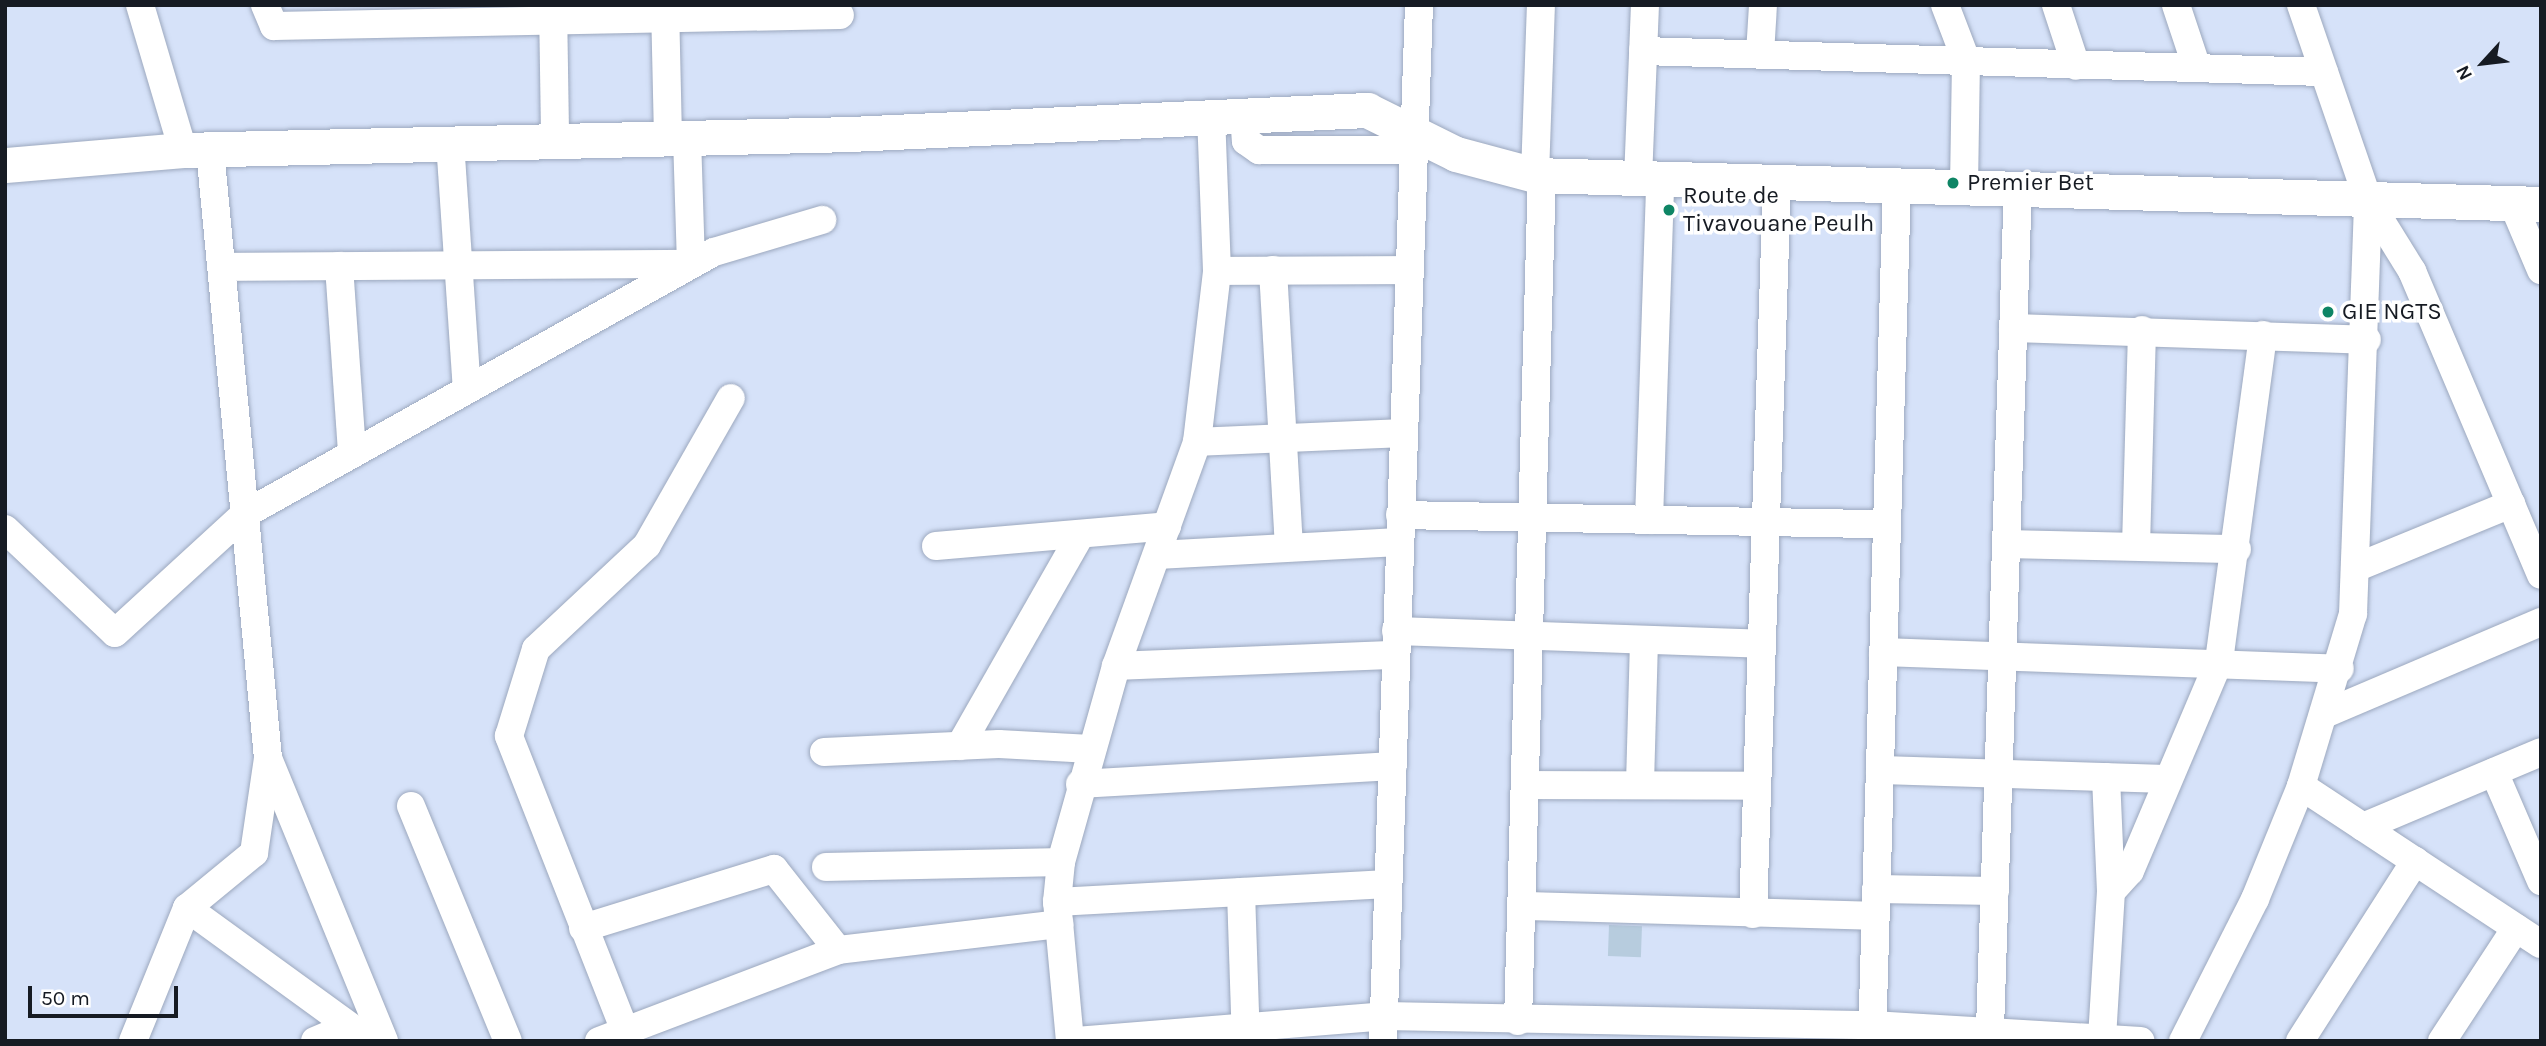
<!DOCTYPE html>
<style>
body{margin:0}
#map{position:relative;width:2546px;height:1046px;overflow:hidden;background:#d6e2f9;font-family:Karla,sans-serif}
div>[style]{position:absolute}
.building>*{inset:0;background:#b7ccde;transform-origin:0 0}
.roads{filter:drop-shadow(0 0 2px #9ca8be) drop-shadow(0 0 2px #9ca8be)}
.minor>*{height:28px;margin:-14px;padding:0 14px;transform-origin:14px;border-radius:14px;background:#fff}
.major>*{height:35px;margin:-17.5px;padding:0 17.5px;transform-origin:17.5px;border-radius:17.5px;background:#fff}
.dots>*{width:19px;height:19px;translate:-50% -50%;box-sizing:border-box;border:4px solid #fff;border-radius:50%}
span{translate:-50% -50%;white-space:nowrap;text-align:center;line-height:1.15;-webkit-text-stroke:7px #fff;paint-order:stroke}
.poi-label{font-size:24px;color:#161b23}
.left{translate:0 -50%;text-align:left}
.frame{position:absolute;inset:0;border:7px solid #161b23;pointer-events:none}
.north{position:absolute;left:2448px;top:28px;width:70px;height:70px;-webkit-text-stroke:5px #fff;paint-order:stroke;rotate:243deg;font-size:19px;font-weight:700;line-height:28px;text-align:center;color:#161b23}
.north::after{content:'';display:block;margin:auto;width:24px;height:32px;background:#161b23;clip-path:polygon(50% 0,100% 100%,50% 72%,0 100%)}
.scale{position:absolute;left:28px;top:986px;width:150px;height:32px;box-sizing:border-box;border:4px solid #161b23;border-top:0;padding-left:9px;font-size:21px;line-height:24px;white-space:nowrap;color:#161b23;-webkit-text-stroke:5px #fff;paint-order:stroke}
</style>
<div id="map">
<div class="building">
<i style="left:1609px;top:925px;width:33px;height:31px;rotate:2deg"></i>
</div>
<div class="roads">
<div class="minor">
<i style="left:140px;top:5px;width:151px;rotate:73.5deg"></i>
<i style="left:265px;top:5px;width:23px;rotate:67deg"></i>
<i style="left:274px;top:26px;width:566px;rotate:-1.11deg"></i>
<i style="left:553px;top:5px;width:134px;rotate:89.1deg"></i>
<i style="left:665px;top:5px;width:132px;rotate:88.7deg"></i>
<i style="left:1945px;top:5px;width:59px;rotate:69.1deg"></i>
<i style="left:1966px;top:60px;width:127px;rotate:90.9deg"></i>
<i style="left:2056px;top:5px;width:64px;rotate:71.8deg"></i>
<i style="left:2176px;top:5px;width:63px;rotate:71.6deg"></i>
<i style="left:2301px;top:5px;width:206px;rotate:71deg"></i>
<i style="left:2368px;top:200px;width:84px;rotate:58.2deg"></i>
<i style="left:2412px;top:271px;width:330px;rotate:67deg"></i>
<i style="left:1643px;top:51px;width:681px;rotate:1.77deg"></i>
<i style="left:1760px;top:54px;width:49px;rotate:-86.5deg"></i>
<i style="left:1244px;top:114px;width:27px;rotate:86deg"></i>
<i style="left:1246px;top:141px;width:16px;rotate:35deg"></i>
<i style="left:1259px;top:150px;width:152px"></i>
<i style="left:687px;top:137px;width:127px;rotate:88.2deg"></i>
<i style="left:450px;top:142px;width:248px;rotate:86.1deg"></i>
<i style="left:1535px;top:175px;width:170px;rotate:-88deg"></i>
<i style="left:1638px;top:179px;width:174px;rotate:-87.7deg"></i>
<i style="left:2513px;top:204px;width:72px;rotate:67deg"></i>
<i style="left:339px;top:266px;width:188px;rotate:86deg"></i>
<i style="left:222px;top:267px;width:466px;rotate:-0.4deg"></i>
<i style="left:1273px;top:270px;width:276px;rotate:86.7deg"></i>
<i style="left:1217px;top:271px;width:191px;rotate:-0.3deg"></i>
<i style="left:2013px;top:328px;width:354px;rotate:1.9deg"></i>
<i style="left:1197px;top:442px;width:205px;rotate:-2.5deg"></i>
<i style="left:1400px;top:515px;width:487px;rotate:1.1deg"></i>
<i style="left:1649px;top:520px;width:340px;rotate:-88.1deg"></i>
<i style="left:5px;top:529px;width:151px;rotate:43.4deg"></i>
<i style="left:115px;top:633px;width:176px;rotate:-42.5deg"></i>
<i style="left:245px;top:514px;width:537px;rotate:-29.19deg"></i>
<i style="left:714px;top:252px;width:113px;rotate:-16.5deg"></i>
<i style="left:2008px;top:544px;width:229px;rotate:1.3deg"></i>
<i style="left:936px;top:546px;width:232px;rotate:-4.9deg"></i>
<i style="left:2136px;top:546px;width:216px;rotate:-88.4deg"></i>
<i style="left:1157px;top:555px;width:242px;rotate:-3.1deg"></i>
<i style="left:2355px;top:568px;width:169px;rotate:-22.3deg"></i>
<i style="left:1396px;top:631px;width:366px;rotate:2deg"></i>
<i style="left:1883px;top:652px;width:457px;rotate:2.1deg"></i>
<i style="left:1116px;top:666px;width:279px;rotate:-2.3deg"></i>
<i style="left:2325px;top:714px;width:235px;rotate:-23.1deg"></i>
<i style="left:960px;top:746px;width:242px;rotate:-60.3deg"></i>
<i style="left:824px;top:752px;width:175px;rotate:-2.6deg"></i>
<i style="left:999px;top:744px;width:92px;rotate:3.1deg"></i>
<i style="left:268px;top:758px;width:306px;rotate:67.7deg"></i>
<i style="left:1880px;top:770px;width:288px;rotate:1.8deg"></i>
<i style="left:2494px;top:772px;width:119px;rotate:66.7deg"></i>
<i style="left:1080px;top:784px;width:313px;rotate:-3.3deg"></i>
<i style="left:1640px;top:784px;width:144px;rotate:-88.4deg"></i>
<i style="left:1526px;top:785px;width:231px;rotate:0.2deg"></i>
<i style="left:2301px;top:786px;width:287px;rotate:33.4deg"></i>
<i style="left:411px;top:806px;width:254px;rotate:67.6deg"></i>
<i style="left:2363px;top:827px;width:193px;rotate:-22.8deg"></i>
<i style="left:826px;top:867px;width:235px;rotate:-1.2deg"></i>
<i style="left:1876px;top:889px;width:119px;rotate:1deg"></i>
<i style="left:1241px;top:892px;width:149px;rotate:88.1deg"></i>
<i style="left:2111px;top:892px;width:28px;rotate:-48deg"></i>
<i style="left:2130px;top:871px;width:228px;rotate:-67deg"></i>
<i style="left:2219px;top:661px;width:329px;rotate:-82.3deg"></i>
<i style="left:1057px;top:902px;width:331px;rotate:-3.1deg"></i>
<i style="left:1523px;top:906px;width:352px;rotate:1.6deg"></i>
<i style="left:187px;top:908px;width:226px;rotate:36deg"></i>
<i style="left:1753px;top:914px;width:730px;rotate:-88.12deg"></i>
<i style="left:583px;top:928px;width:200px;rotate:-17.2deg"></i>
<i style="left:774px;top:869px;width:103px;rotate:51.7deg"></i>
<i style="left:1518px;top:1021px;width:846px;rotate:-88.38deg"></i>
<i style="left:1990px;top:1029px;width:842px;rotate:-88.1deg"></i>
<i style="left:2102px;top:1038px;width:146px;rotate:-86.5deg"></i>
<i style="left:2111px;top:892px;width:115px;rotate:-92.5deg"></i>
<i style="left:133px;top:1041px;width:144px;rotate:-67.9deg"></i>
<i style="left:187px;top:908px;width:87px;rotate:-39.4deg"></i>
<i style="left:254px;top:853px;width:96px;rotate:-81.6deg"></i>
<i style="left:268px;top:758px;width:611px;rotate:-95.45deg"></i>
<i style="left:315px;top:1041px;width:36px;rotate:-23deg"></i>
<i style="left:599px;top:1041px;width:256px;rotate:-20.8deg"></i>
<i style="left:838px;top:950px;width:223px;rotate:-6.7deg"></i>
<i style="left:629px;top:1041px;width:328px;rotate:-111.5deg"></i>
<i style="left:509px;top:736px;width:91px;rotate:-72.8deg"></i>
<i style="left:536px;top:649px;width:152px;rotate:-43.1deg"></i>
<i style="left:647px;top:545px;width:169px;rotate:-60.3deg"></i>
<i style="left:1070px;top:1041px;width:140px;rotate:-95.3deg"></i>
<i style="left:1057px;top:902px;width:40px;rotate:-84.3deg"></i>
<i style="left:1061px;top:862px;width:204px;rotate:-74.3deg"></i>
<i style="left:1116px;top:666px;width:238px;rotate:-70.1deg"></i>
<i style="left:1197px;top:442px;width:172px;rotate:-83.3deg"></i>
<i style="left:1217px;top:271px;width:156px;rotate:-92.2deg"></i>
<i style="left:1076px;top:1041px;width:309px;rotate:-4.6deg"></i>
<i style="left:1384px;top:1016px;width:488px;rotate:1.1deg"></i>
<i style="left:1872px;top:1025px;width:269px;rotate:3.4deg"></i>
<i style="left:1383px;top:1041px;width:1037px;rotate:-88.01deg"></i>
<i style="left:1872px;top:1041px;width:855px;rotate:-88.33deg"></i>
<i style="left:2183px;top:1041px;width:159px;rotate:-63.1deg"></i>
<i style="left:2255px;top:899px;width:122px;rotate:-67.8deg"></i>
<i style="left:2301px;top:786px;width:180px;rotate:-73.2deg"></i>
<i style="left:2353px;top:614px;width:414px;rotate:-87.9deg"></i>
<i style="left:2300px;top:1041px;width:214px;rotate:-57.4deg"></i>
<i style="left:2442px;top:1041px;width:135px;rotate:-56.8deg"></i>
</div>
<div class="major">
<i style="left:5px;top:165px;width:179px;rotate:-4.8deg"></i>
<i style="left:183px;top:150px;width:667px;rotate:-1.37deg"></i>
<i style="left:850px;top:134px;width:518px;rotate:-2.66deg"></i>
<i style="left:1367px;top:110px;width:99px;rotate:26.3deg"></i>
<i style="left:1456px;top:154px;width:82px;rotate:14.9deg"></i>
<i style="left:1535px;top:175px;width:1006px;rotate:1.65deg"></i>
</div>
</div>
<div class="dots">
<i style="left:1953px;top:183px;background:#0e8565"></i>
<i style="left:1669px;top:210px;background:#0e8565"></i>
<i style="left:2328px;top:312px;background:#0e8565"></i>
</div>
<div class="poi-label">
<span class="left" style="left:1967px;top:183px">Premier Bet</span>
<span class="left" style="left:1683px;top:210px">Route de<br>Tivavouane Peulh</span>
<span class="left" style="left:2342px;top:312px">GIE NGTS</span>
</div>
<div class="frame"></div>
<div class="north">N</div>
<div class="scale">50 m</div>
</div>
